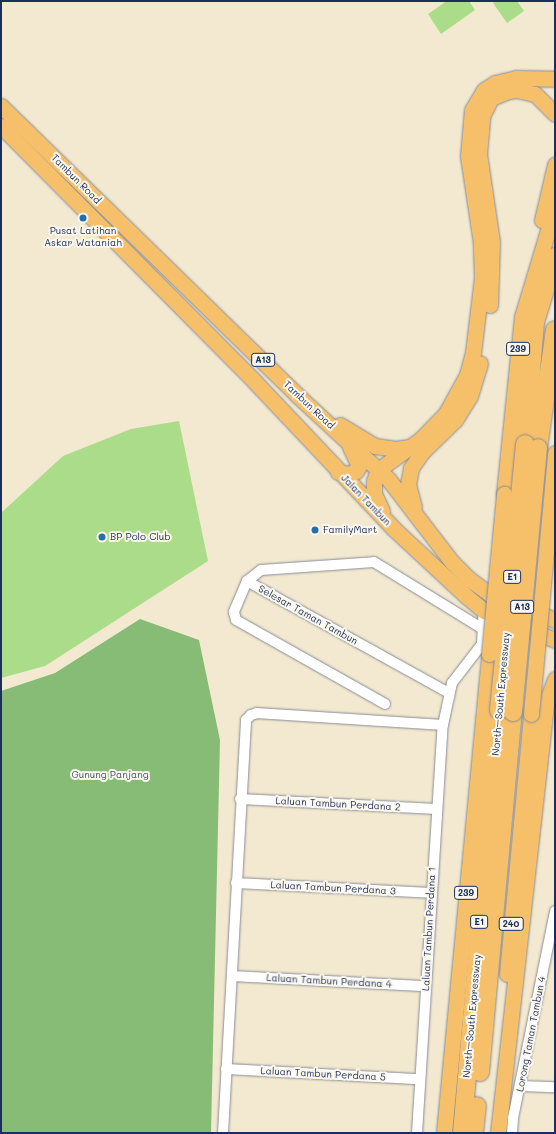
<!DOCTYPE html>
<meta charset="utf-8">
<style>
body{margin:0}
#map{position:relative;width:556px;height:1134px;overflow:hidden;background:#f3e9d0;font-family:Mali,sans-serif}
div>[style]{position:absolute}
.green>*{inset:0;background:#aadc8a}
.forest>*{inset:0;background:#87bc76}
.roads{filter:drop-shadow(0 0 1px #878c97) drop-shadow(0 0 1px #878c97)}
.street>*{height:10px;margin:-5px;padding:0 5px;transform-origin:5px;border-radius:5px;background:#fff}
.primary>*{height:15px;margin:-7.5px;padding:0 7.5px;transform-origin:7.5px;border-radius:7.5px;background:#f6c06b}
.highway>*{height:18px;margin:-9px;padding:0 9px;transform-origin:9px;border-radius:9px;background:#f6c06b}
.bridges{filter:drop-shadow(0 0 1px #878c97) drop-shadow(0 0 1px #878c97)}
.primary-bridge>*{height:15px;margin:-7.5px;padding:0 7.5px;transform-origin:7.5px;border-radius:7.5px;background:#f6c06b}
.highway-bridge>*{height:18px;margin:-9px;padding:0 9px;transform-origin:9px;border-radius:9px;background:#f6c06b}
.dots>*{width:11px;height:11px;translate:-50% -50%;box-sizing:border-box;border:2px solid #fbf7ec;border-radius:50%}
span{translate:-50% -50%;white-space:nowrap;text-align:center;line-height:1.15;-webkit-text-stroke:4px #fbf7ec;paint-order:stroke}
.shield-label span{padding:1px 3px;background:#fbf7ec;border:1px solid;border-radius:3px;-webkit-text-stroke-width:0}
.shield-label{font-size:9px;color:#1b2f5e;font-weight:700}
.street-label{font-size:10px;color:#1b2f5e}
.poi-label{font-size:10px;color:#1b2f5e}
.left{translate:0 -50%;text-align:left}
.park-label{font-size:10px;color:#3f5a69}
.frame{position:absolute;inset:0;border:2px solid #1b2f5e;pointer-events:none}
</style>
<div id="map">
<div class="green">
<i style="clip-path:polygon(447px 1px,469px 1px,475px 10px,441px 34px,428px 14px)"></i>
<i style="clip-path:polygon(496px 1px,517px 1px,524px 11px,507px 23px,493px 3px)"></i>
<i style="clip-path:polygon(179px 421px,208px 561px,45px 666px,1px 678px,1px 513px,63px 456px,131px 429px)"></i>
</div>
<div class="forest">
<i style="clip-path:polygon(140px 619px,199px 640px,220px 740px,211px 1133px,1px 1133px,1px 691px,55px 673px)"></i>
</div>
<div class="roads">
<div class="street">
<i style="left:247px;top:581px;width:34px;rotate:113deg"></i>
<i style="left:234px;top:612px;width:8px;rotate:76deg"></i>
<i style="left:236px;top:620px;width:171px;rotate:29.4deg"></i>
<i style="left:449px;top:693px;width:231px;rotate:-151deg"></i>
<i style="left:247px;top:581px;width:18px;rotate:-38deg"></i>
<i style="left:261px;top:570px;width:113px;rotate:-4deg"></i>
<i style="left:374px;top:562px;width:128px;rotate:31.6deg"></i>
<i style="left:240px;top:799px;width:197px;rotate:2.9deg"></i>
<i style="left:236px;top:883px;width:195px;rotate:2.9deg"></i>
<i style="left:232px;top:976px;width:194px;rotate:3deg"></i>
<i style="left:226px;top:1069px;width:194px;rotate:3deg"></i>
<i style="left:521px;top:1086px;width:34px;rotate:2deg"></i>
<i style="left:223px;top:1133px;width:414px;rotate:-86.8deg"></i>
<i style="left:246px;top:720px;width:7px;rotate:-45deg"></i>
<i style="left:251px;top:715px;width:6px;rotate:-18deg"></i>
<i style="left:257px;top:713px;width:186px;rotate:3.7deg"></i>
<i style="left:417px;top:1133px;width:409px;rotate:-86.4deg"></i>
<i style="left:443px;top:725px;width:43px;rotate:-77.9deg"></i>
<i style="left:452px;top:683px;width:49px;rotate:-52.4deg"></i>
<i style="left:482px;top:644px;width:33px;rotate:-87deg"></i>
<i style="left:512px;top:1133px;width:15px;rotate:-86deg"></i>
<i style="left:513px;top:1118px;width:211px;rotate:-78.5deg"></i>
</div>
<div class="primary">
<i style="left:1px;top:106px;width:414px;rotate:44.3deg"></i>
<i style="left:297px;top:395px;width:125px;rotate:42.7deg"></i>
<i style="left:389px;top:480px;width:103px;rotate:52.5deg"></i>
<i style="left:452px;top:562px;width:24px;rotate:45deg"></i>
<i style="left:469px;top:579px;width:26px;rotate:36deg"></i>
<i style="left:490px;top:594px;width:70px;rotate:21.8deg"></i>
<i style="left:1px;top:126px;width:361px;rotate:45.2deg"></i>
<i style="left:255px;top:382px;width:202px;rotate:46.6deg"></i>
<i style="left:394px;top:529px;width:97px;rotate:42.9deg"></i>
<i style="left:465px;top:595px;width:25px;rotate:40deg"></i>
<i style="left:484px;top:611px;width:77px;rotate:22.2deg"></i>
<i style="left:542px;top:220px;width:57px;rotate:-76.7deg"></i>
<i style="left:490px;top:305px;width:63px;rotate:-88.2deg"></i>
<i style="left:492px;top:242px;width:89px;rotate:-98.4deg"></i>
<i style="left:479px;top:154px;width:38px;rotate:-85deg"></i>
<i style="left:482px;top:116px;width:20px;rotate:-63deg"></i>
<i style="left:491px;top:98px;width:18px;rotate:-22deg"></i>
<i style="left:508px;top:91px;width:9px;rotate:-6deg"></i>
<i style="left:517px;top:90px;width:18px;rotate:13deg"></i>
<i style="left:535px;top:94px;width:28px;rotate:45deg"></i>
<i style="left:340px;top:425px;width:41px;rotate:31deg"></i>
<i style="left:375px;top:446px;width:21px;rotate:8deg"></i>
<i style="left:396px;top:449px;width:14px;rotate:-8deg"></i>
<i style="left:338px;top:472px;width:10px;rotate:11deg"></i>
<i style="left:348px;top:474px;width:9px;rotate:-21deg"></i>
<i style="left:356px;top:471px;width:6px;rotate:-59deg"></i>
<i style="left:359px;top:466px;width:21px;rotate:-115deg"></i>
<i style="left:504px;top:494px;width:178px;rotate:-84.2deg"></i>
<i style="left:522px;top:317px;width:115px;rotate:-73.3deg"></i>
<i style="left:414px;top:507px;width:23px;rotate:-105deg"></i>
<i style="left:408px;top:485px;width:17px;rotate:-80deg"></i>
<i style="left:411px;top:468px;width:21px;rotate:-55deg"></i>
<i style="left:423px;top:451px;width:45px;rotate:-44.1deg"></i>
<i style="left:455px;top:420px;width:28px;rotate:-58deg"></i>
<i style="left:470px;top:396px;width:34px;rotate:-73deg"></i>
<i style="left:382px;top:511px;width:19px;rotate:-115deg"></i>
<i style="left:374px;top:494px;width:13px;rotate:-90deg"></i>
<i style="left:374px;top:481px;width:12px;rotate:-70deg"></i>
<i style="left:378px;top:470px;width:53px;rotate:-35.8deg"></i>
<i style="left:421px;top:439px;width:36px;rotate:-46deg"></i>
<i style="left:446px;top:413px;width:43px;rotate:-61.1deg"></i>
<i style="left:467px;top:375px;width:23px;rotate:-75deg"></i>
<i style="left:473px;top:353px;width:77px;rotate:-83.2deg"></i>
<i style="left:482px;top:277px;width:34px;rotate:-92deg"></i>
<i style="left:481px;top:243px;width:88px;rotate:-98.5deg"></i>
<i style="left:468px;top:156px;width:46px;rotate:-85deg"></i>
<i style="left:472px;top:110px;width:23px;rotate:-59deg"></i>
<i style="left:484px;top:90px;width:13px;rotate:-32deg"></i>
<i style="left:495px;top:83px;width:22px;rotate:-13deg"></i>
<i style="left:516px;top:78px;width:39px;rotate:1deg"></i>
<i style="left:507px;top:974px;width:261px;rotate:-84.7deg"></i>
<i style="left:444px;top:1133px;width:481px;rotate:-84.6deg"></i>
<i style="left:498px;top:1133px;width:433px;rotate:-83.6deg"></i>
<i style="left:546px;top:703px;width:26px;rotate:-69deg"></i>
</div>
<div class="highway">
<i style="left:525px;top:444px;width:122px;rotate:-85.3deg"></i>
<i style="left:535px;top:322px;width:68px;rotate:-72.9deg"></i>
<i style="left:538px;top:448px;width:119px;rotate:-81.8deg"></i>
<i style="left:480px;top:1072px;width:362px;rotate:-84.8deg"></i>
<i style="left:462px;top:1133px;width:425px;rotate:-85deg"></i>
<i style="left:474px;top:1133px;width:27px;rotate:-84deg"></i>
</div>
</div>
<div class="bridges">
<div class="primary-bridge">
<i style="left:489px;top:654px;width:161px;rotate:-84.6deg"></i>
<i style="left:531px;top:714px;width:262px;rotate:-84.7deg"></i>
</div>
<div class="highway-bridge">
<i style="left:499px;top:710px;width:267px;rotate:-84.4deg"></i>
<i style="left:513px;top:712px;width:265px;rotate:-84.6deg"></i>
</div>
</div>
<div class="dots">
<i style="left:83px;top:218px;background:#1f6fb2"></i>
<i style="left:315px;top:530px;background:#1f6fb2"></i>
<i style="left:102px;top:537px;background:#1f6fb2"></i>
</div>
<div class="shield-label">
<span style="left:518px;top:349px">239</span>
<span style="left:263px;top:360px">A13</span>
<span style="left:512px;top:577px">E1</span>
<span style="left:522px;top:607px">A13</span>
<span style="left:466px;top:893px">239</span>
<span style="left:479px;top:922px">E1</span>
<span style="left:511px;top:924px">240</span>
</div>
<div class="street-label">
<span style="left:76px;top:179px;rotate:45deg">Tambun Road</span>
<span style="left:309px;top:405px;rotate:43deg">Tambun Road</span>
<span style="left:366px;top:500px;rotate:46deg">Jalan Tambun</span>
<span style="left:308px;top:615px;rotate:29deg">Selesar Taman Tambun</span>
<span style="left:501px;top:694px;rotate:-85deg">North–South Expressway</span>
<span style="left:338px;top:804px;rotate:3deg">Laluan Tambun Perdana 2</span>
<span style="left:333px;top:888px;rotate:3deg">Laluan Tambun Perdana 3</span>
<span style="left:429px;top:929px;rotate:-87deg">Laluan Tambun Perdana 1</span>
<span style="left:329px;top:981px;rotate:3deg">Laluan Tambun Perdana 4</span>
<span style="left:472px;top:1016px;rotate:-85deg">North–South Expressway</span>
<span style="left:531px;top:1034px;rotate:-79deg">Lorong Taman Tambun 4</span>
<span style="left:323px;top:1074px;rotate:3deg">Laluan Tambun Perdana 5</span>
</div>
<div class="poi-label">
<span style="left:83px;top:236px">Pusat Latihan<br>Askar Wataniah</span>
<span class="left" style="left:323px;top:530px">FamilyMart</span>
<span class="left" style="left:110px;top:537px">BP Polo Club</span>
</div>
<div class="park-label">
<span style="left:110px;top:775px">Gunung Panjang</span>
</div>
<div class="frame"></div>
</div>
